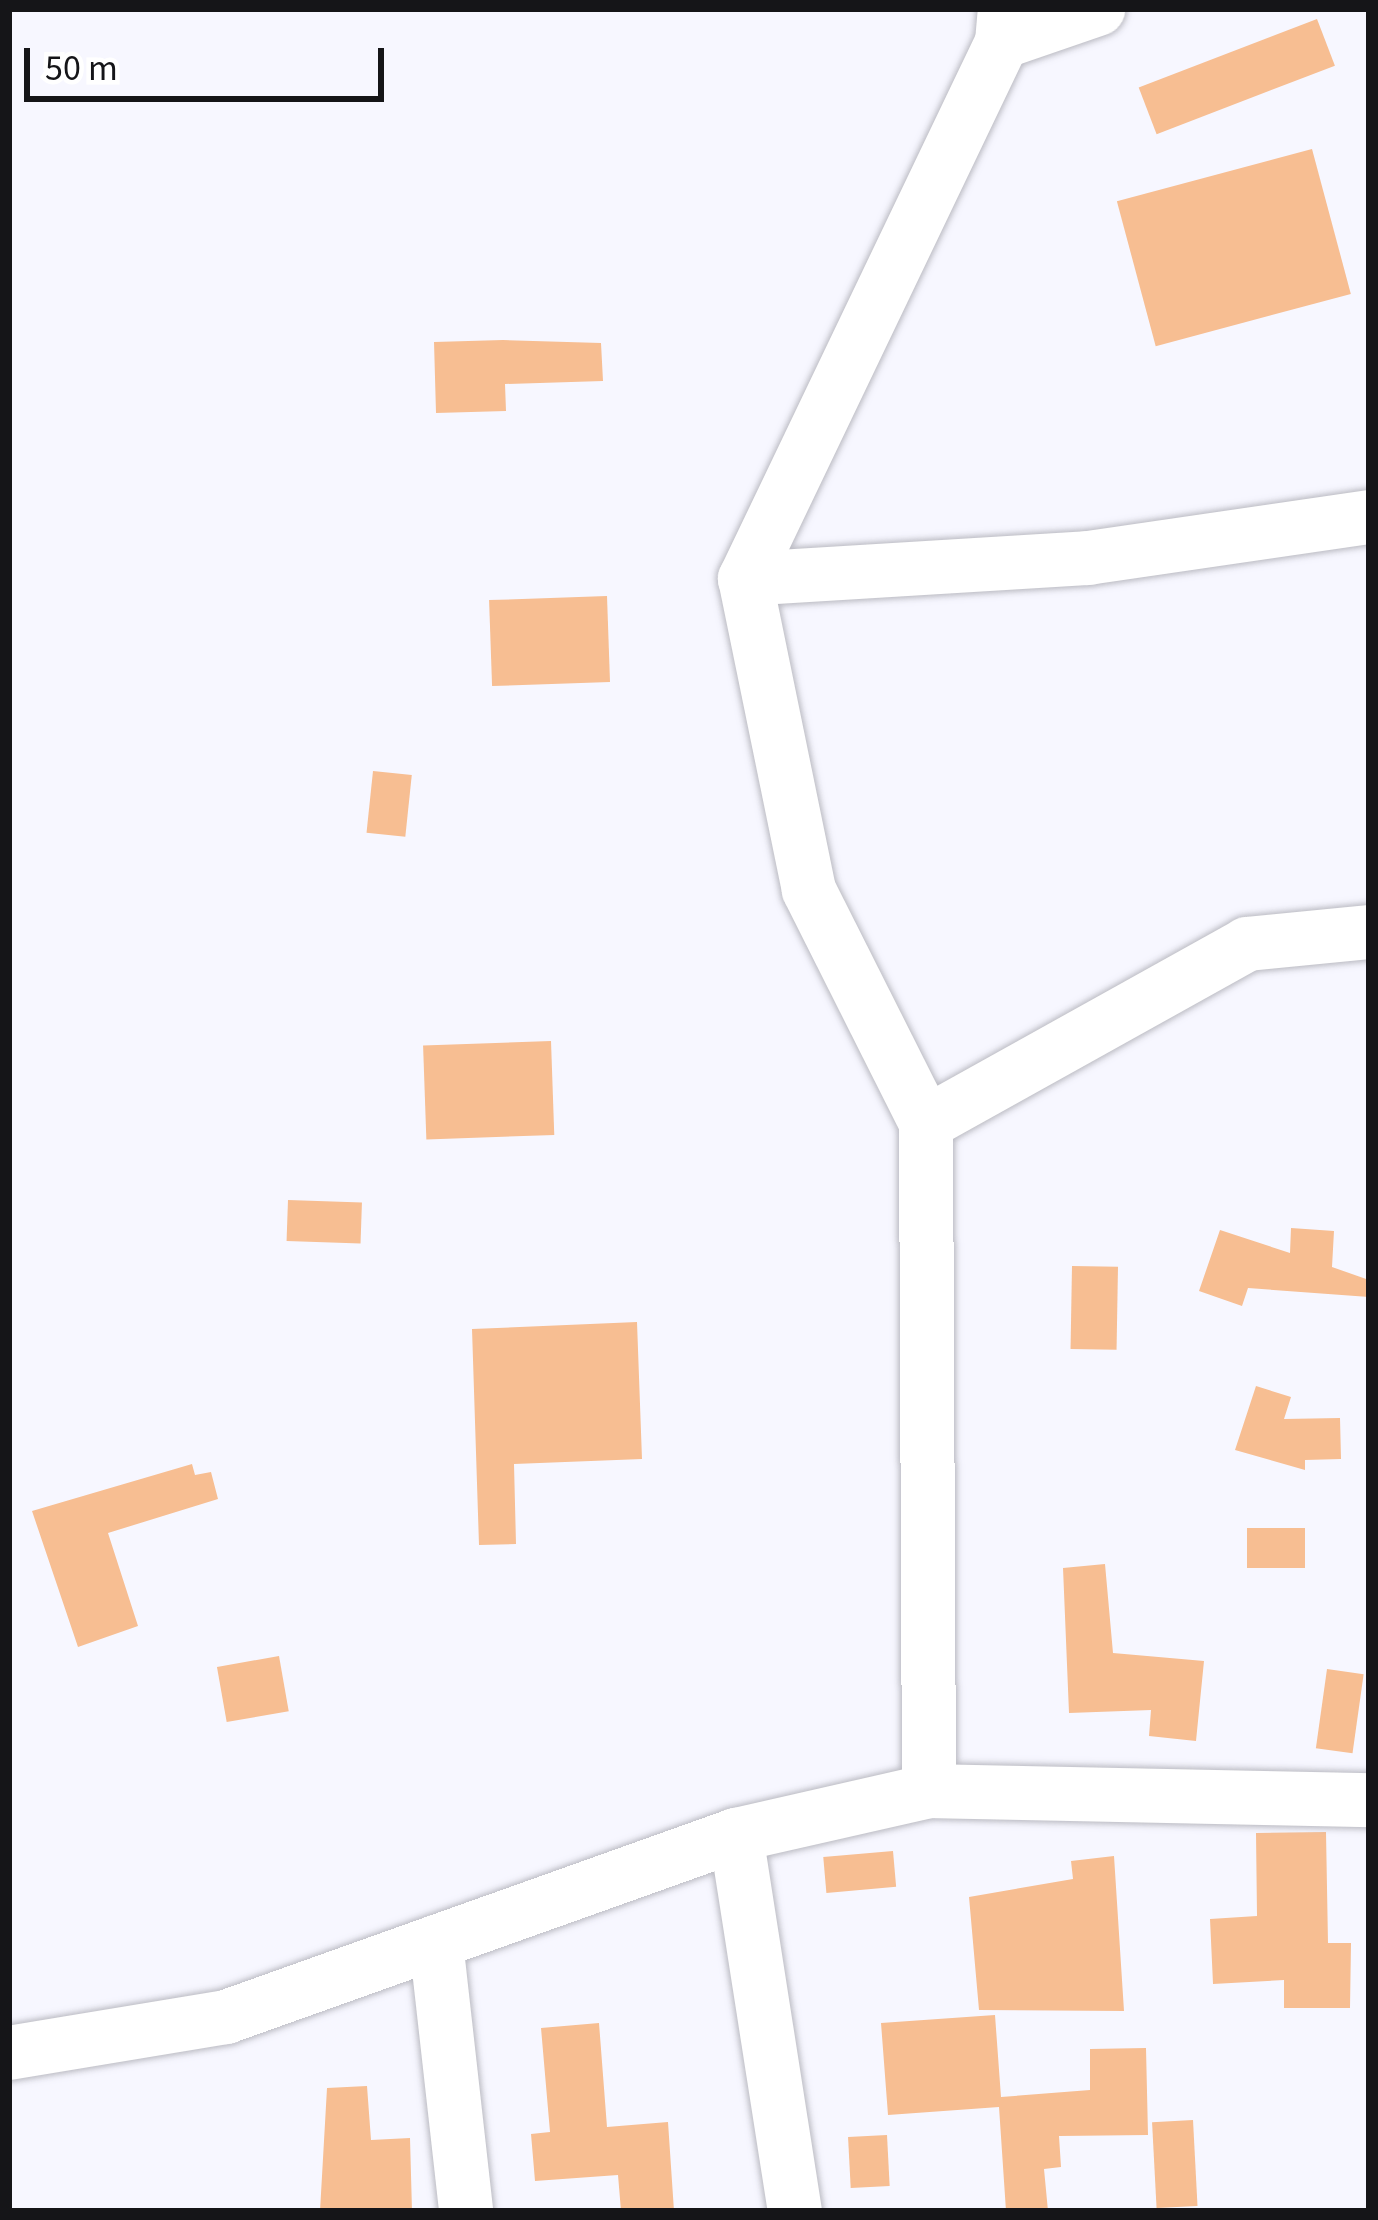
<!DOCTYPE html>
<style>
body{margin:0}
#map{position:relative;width:1378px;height:2220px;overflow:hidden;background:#f7f7ff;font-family:"Source Sans 3",sans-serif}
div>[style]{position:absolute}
.building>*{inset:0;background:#f7be92;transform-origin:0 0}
.roads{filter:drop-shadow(0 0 3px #bbbbc3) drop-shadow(0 0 3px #bbbbc3)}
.minor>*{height:54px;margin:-27px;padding:0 27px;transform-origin:27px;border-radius:27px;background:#fff}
span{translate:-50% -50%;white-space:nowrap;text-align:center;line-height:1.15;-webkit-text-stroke:9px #fff;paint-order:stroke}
.frame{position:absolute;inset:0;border:12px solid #151518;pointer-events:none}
.scale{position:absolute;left:24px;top:48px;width:360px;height:54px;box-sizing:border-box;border:6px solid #151518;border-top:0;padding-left:15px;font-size:36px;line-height:42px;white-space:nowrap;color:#151518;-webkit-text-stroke:9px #fff;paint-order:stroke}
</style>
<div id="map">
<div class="building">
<i style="left:1317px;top:19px;width:50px;height:191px;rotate:69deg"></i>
<i style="left:1312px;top:149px;width:150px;height:202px;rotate:75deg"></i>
<i style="clip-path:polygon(503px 340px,601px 343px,603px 381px,505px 384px,506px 411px,436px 413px,434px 342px)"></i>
<i style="left:607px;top:596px;width:86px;height:118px;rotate:88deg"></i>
<i style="left:373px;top:771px;width:39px;height:62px;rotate:6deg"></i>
<i style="left:551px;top:1041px;width:94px;height:128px;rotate:88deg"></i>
<i style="left:288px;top:1200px;width:74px;height:41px;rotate:2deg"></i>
<i style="clip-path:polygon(1291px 1228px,1334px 1231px,1332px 1267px,1369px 1280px,1369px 1297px,1248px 1288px,1242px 1306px,1199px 1291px,1220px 1230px,1290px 1253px)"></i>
<i style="left:1072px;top:1266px;width:46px;height:83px;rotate:1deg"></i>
<i style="clip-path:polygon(637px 1322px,642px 1459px,514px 1464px,516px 1544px,479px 1545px,472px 1329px)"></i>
<i style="clip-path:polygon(1256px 1386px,1291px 1397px,1284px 1419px,1340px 1418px,1341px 1459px,1305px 1460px,1305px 1470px,1235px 1450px)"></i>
<i style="clip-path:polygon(192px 1464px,195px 1475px,211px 1472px,218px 1499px,108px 1533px,138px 1626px,78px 1647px,32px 1511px)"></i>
<i style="left:1247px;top:1528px;width:58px;height:40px"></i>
<i style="clip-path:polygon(1105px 1564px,1113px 1653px,1204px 1661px,1196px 1741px,1149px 1736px,1151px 1710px,1069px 1713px,1063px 1568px)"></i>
<i style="left:279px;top:1656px;width:56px;height:63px;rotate:80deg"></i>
<i style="left:1327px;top:1669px;width:37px;height:80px;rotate:8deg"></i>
<i style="clip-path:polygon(1326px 1832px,1328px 1943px,1351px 1943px,1350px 2008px,1284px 2008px,1284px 1980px,1213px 1984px,1210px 1919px,1257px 1916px,1256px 1833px)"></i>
<i style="left:893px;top:1851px;width:36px;height:70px;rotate:85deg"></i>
<i style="clip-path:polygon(1114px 1856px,1124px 2011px,979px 2010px,969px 1897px,1073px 1879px,1071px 1861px)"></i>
<i style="clip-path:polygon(995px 2015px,1001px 2097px,1090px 2090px,1090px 2049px,1146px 2048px,1148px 2135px,1059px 2136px,1061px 2167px,1044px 2169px,1048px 2211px,1006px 2211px,999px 2107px,888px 2115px,881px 2023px)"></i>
<i style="clip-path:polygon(599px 2023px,607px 2127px,668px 2122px,674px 2211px,621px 2211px,618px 2175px,535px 2181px,531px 2134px,550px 2132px,541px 2028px)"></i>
<i style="clip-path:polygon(367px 2086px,371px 2140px,410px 2138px,412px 2211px,320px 2211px,327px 2088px)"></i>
<i style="left:1193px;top:2120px;width:86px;height:41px;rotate:87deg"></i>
<i style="left:887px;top:2135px;width:51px;height:39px;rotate:87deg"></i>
</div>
<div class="roads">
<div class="minor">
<i style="left:1002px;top:42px;width:102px;rotate:-19deg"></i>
<i style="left:745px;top:579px;width:344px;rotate:-3.5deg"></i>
<i style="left:1088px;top:558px;width:284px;rotate:-8.3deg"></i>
<i style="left:926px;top:1123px;width:368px;rotate:-29.1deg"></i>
<i style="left:1247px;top:944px;width:123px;rotate:-5.6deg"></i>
<i style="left:929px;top:1791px;width:668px;rotate:-90.26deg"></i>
<i style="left:926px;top:1123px;width:261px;rotate:-116.7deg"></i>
<i style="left:809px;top:890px;width:318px;rotate:-101.6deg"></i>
<i style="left:745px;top:579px;width:595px;rotate:-64.42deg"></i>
<i style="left:1002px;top:42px;width:33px;rotate:-85deg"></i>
<i style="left:736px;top:1835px;width:381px;rotate:81.1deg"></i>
<i style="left:436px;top:1942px;width:271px;rotate:83.6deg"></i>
<i style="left:9px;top:2053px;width:220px;rotate:-9.4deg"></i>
<i style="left:226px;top:2017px;width:542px;rotate:-19.64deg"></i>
<i style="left:736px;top:1835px;width:198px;rotate:-12.8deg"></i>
<i style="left:929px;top:1791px;width:440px;rotate:1.2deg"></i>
</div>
</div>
<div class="frame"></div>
<div class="scale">50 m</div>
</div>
